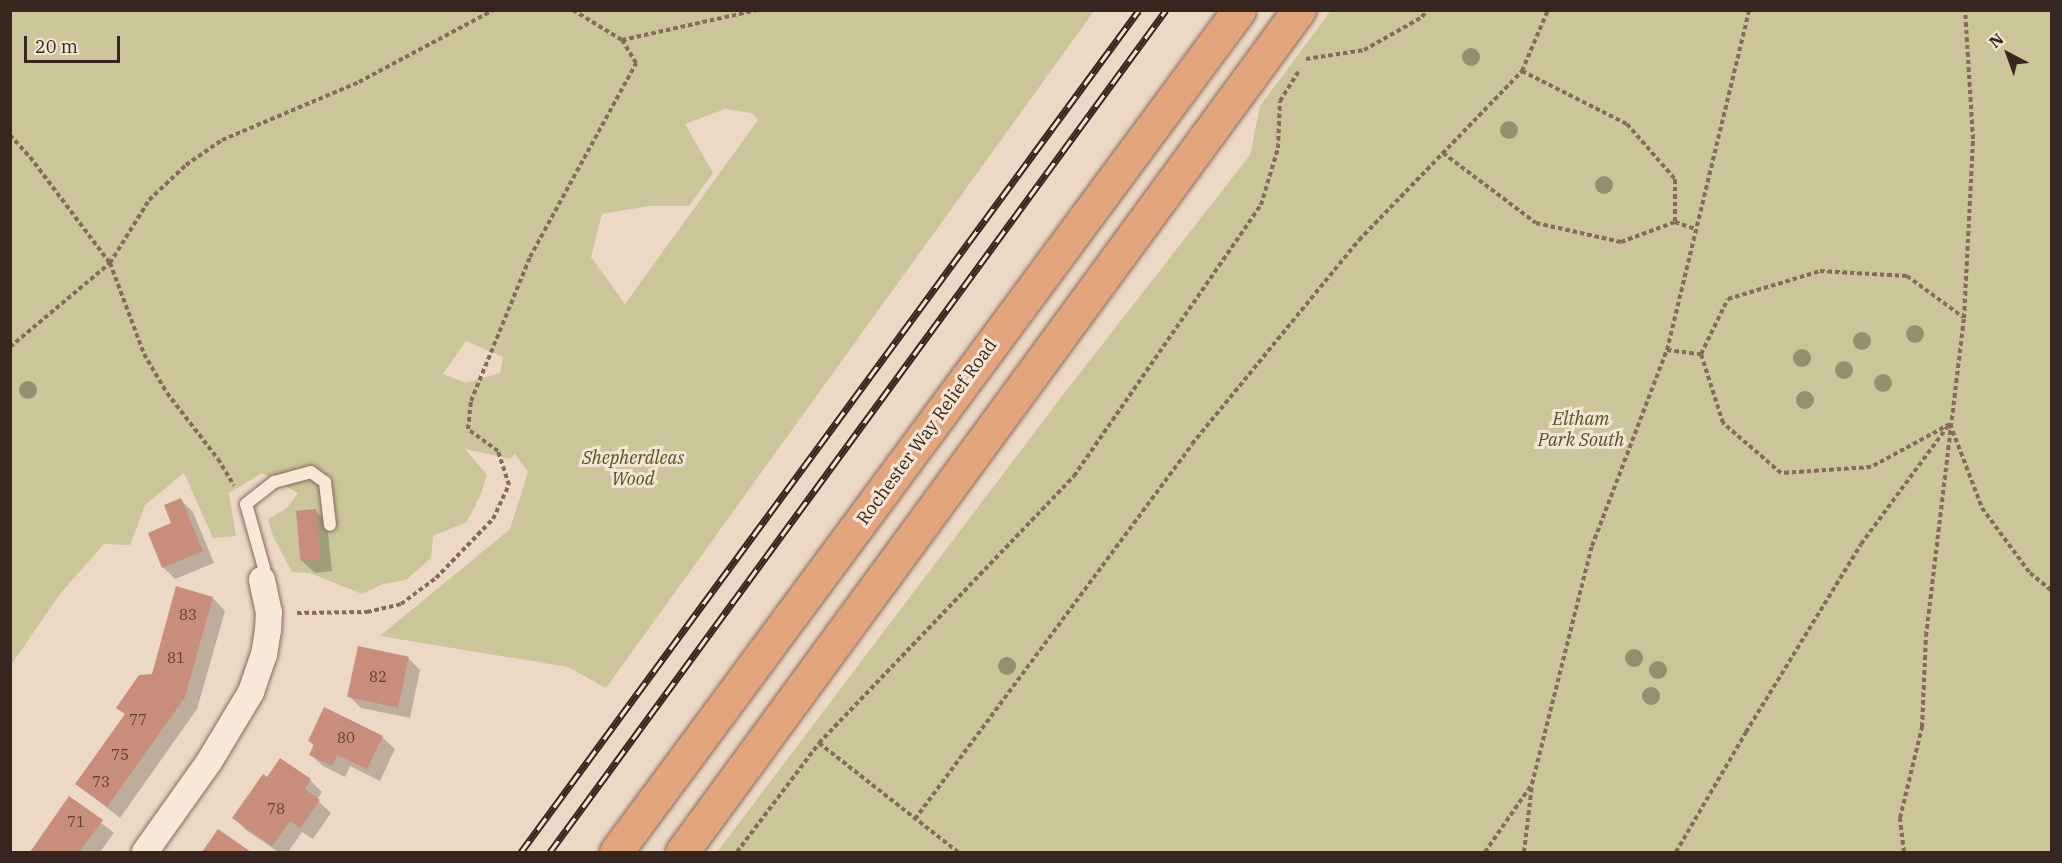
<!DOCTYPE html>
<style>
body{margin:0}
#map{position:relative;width:2062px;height:863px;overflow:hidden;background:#ecd9c5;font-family:"IBM Plex Serif",serif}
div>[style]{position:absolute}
.green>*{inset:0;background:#cac699}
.shadow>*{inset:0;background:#0003}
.building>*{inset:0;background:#c98d7c;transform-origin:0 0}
.path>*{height:4px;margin-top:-2px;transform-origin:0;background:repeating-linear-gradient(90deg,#866a5c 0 4.5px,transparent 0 7.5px)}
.roads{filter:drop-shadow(0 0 2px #866a5c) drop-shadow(0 0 2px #866a5c)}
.service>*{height:12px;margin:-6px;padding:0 6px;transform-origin:6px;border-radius:6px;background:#f7e8d8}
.minor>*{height:26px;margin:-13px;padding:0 13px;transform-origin:13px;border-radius:13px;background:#f7e8d8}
.trunk>*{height:33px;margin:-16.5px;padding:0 16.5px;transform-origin:16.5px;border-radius:16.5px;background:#e3a67c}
.rail>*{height:7px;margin-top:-3.5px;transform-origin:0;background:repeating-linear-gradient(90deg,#f4e4d4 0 14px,#37261f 0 28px);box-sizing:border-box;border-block:2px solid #37261f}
.trees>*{width:18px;height:18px;margin:-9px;border-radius:50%;background:#968f6e}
span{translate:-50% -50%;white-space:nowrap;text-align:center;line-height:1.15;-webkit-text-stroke:6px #f4e4d4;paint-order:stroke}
.number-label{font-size:15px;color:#5c4036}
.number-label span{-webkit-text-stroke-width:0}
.park-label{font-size:18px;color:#505326;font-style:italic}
.street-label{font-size:18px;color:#37261f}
.frame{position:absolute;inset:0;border:12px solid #37261f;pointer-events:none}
.north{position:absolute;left:1978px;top:24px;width:60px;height:60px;-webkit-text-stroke:4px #f4e4d4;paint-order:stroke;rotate:319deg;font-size:16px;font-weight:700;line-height:24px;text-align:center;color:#37261f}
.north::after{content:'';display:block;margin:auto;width:21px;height:27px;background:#37261f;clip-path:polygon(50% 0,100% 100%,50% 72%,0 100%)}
.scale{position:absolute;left:24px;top:36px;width:96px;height:27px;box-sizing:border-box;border:3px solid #37261f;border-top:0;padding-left:8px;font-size:18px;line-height:21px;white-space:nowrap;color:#37261f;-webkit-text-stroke:4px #f4e4d4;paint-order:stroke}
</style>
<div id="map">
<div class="green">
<i style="clip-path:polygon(1331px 10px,2051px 11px,2051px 852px,717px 852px,1062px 396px,1250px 155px,1260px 106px)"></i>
<i style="clip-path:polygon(evenodd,10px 11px,1094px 11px,606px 688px,568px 667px,380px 636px,510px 529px,528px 472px,515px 454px,510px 459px,465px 449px,487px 475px,481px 494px,467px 522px,433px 536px,431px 558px,406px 580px,383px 584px,362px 594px,310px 573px,292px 572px,273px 536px,268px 519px,287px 508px,298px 493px,262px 473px,229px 493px,236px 536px,213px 538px,184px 473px,145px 505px,130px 545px,104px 544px,60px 594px,11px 665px,10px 11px,725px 109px,751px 113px,758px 120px,625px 304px,591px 257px,602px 214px,649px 206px,689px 206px,713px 173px,685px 124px,725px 109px,10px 11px,466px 341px,503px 357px,500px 373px,466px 383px,443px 374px,466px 341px)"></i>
</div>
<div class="shadow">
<i style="clip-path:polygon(181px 500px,193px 512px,214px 563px,175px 579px,163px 567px)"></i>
<i style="clip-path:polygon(315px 510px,327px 523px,332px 571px,315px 573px,302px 561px)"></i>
<i style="clip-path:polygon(213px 598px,225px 611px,197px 709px,120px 818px,77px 784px,126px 715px,118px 708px,153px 675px)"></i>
<i style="clip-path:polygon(408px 658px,420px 670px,410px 718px,361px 708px,349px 696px)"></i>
<i style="clip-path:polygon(382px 737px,395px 749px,380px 781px,350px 766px,345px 777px,323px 766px,310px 754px,314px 746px,309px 741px)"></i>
<i style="clip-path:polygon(281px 760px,310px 780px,322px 792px,317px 800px,331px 813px,313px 839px,302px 832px,288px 852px,278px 852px,246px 830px,234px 818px)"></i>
<i style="clip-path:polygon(70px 798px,114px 833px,100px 852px,31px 852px)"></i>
<i style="clip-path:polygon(219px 832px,248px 852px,204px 852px)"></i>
</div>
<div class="building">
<i style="clip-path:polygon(181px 498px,203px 551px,162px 568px,148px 533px,171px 523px,164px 505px)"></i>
<i style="left:316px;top:509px;width:50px;height:20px;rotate:85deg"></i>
<i style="clip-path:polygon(176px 586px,213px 597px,185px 697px,107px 807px,75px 784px,125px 714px,116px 708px,139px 675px,152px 674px)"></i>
<i style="left:358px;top:646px;width:52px;height:52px;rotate:12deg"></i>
<i style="clip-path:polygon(324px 707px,383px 736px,367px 769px,337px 755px,332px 766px,309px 755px,314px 744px,308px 741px)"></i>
<i style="clip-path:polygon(280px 758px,311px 779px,305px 789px,320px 800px,300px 828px,290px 821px,272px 846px,232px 818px,263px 774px,267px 777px)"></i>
<i style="clip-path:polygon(69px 796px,103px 820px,79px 852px,30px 852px)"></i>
<i style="clip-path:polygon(218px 829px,251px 852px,202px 852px)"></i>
</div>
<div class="path">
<i style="left:573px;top:10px;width:57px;rotate:31.5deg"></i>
<i style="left:622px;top:40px;width:138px;rotate:-12.5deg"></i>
<i style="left:1306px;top:59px;width:59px;rotate:-8.8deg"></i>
<i style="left:1364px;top:50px;width:67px;rotate:-29.6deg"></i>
<i style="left:1422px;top:17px;width:9px;rotate:-54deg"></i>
<i style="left:1522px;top:71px;width:118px;rotate:26.8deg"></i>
<i style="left:1627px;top:124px;width:73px;rotate:48.9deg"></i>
<i style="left:1675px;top:179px;width:43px;rotate:90deg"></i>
<i style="left:10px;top:135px;width:30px;rotate:48deg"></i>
<i style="left:30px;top:157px;width:133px;rotate:53deg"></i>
<i style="left:110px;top:263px;width:74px;rotate:-58.2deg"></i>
<i style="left:149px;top:200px;width:51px;rotate:-43.4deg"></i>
<i style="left:186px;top:165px;width:44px;rotate:-34.8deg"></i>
<i style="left:222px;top:140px;width:149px;rotate:-22.9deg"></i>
<i style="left:359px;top:82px;width:152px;rotate:-28.2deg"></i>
<i style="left:1443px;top:153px;width:116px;rotate:37deg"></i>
<i style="left:1536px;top:223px;width:87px;rotate:12.6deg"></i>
<i style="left:1621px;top:242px;width:58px;rotate:-20.3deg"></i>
<i style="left:1675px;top:222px;width:21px;rotate:19deg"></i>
<i style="left:10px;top:347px;width:131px;rotate:-40deg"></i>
<i style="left:110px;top:263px;width:97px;rotate:69.5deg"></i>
<i style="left:144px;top:354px;width:45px;rotate:59.5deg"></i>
<i style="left:167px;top:393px;width:83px;rotate:52.3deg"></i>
<i style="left:218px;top:459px;width:31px;rotate:59deg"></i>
<i style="left:1667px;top:350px;width:34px;rotate:7deg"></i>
<i style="left:1950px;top:424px;width:90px;rotate:151.4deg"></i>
<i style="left:1871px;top:467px;width:90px;rotate:176.2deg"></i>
<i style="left:1781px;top:473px;width:77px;rotate:-139.2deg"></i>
<i style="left:1723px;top:423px;width:72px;rotate:-107.7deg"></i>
<i style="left:1701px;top:354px;width:61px;rotate:-63.9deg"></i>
<i style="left:1728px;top:299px;width:96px;rotate:-16.9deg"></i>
<i style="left:1820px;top:271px;width:87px;rotate:3.3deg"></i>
<i style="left:1907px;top:276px;width:69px;rotate:36.2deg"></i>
<i style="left:1950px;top:424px;width:90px;rotate:69.1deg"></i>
<i style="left:1982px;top:508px;width:81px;rotate:53.6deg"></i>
<i style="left:2030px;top:573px;width:28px;rotate:39deg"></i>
<i style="left:297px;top:613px;width:70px;rotate:-0.8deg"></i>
<i style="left:367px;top:612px;width:35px;rotate:-13deg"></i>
<i style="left:401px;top:604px;width:44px;rotate:-36.6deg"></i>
<i style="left:436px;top:578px;width:82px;rotate:-46deg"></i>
<i style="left:493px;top:519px;width:38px;rotate:-65deg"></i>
<i style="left:509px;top:485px;width:36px;rotate:-108deg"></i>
<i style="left:498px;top:451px;width:37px;rotate:-144deg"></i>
<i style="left:468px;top:429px;width:28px;rotate:-84deg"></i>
<i style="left:471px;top:401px;width:156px;rotate:-67.7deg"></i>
<i style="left:530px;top:257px;width:221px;rotate:-61.3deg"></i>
<i style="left:636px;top:63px;width:27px;rotate:-121deg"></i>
<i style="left:819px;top:743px;width:177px;rotate:38.1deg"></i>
<i style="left:915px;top:819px;width:466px;rotate:-53.5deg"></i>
<i style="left:1192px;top:444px;width:264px;rotate:-50.7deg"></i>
<i style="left:1359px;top:240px;width:235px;rotate:-46deg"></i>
<i style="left:1522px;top:71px;width:66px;rotate:-66.9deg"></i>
<i style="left:737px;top:852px;width:136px;rotate:-53deg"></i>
<i style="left:819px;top:743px;width:369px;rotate:-46.3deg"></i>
<i style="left:1074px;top:476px;width:329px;rotate:-55.4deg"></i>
<i style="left:1261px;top:205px;width:59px;rotate:-73.4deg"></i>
<i style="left:1278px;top:148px;width:47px;rotate:-87.6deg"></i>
<i style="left:1280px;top:101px;width:36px;rotate:-58deg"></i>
<i style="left:1485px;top:852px;width:83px;rotate:-55.3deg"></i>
<i style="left:1532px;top:784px;width:245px;rotate:-75.9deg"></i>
<i style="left:1592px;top:546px;width:210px;rotate:-69.1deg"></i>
<i style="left:1667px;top:350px;width:350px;rotate:-76.4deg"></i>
<i style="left:1524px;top:852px;width:67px;rotate:-83.2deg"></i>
<i style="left:1676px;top:852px;width:139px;rotate:-59.7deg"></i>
<i style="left:1746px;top:732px;width:220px;rotate:-58.5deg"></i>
<i style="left:1861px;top:544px;width:147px;rotate:-53.6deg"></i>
<i style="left:1904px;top:852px;width:34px;rotate:-97deg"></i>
<i style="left:1900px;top:818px;width:94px;rotate:-76.4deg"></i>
<i style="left:1922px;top:727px;width:91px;rotate:-87.5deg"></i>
<i style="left:1926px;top:636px;width:320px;rotate:-83.2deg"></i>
<i style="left:1964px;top:318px;width:179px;rotate:-87.1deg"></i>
<i style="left:1973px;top:139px;width:129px;rotate:-93.5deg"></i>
</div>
<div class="roads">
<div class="service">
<i style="left:262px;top:580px;width:12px;rotate:-81deg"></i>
<i style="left:264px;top:568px;width:66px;rotate:-105.7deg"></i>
<i style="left:246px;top:504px;width:36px;rotate:-38deg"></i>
<i style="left:274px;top:482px;width:38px;rotate:-15deg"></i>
<i style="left:311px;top:472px;width:17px;rotate:36deg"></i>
<i style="left:325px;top:482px;width:43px;rotate:83.4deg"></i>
</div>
<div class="minor">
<i style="left:145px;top:852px;width:110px;rotate:-54.6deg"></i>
<i style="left:209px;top:762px;width:82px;rotate:-59deg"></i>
<i style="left:251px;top:692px;width:39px;rotate:-71deg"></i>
<i style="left:264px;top:655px;width:25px;rotate:-81deg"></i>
<i style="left:268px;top:630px;width:17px;rotate:-87deg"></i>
<i style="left:269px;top:613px;width:34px;rotate:-102deg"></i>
</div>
<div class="trunk">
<i style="left:616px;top:852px;width:1047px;rotate:-53.5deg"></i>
<i style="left:682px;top:852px;width:1044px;rotate:-53.77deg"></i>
</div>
</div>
<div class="rail">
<i style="left:521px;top:852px;width:1044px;rotate:-53.72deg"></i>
<i style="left:550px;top:852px;width:1043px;rotate:-53.81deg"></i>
</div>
<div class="trees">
<i style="left:1471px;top:57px"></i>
<i style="left:1509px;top:130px"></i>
<i style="left:1604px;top:185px"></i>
<i style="left:1915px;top:334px"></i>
<i style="left:1862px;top:341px"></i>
<i style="left:1802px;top:358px"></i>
<i style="left:1844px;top:370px"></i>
<i style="left:1883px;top:383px"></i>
<i style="left:28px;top:390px"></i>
<i style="left:1805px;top:400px"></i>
<i style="left:1634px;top:658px"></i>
<i style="left:1007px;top:666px"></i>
<i style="left:1658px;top:670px"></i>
<i style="left:1651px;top:696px"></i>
</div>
<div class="number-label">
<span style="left:188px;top:615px">83</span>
<span style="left:176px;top:658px">81</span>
<span style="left:378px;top:677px">82</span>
<span style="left:138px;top:720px">77</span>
<span style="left:346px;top:738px">80</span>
<span style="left:120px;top:755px">75</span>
<span style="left:101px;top:782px">73</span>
<span style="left:276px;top:809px">78</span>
<span style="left:76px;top:822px">71</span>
</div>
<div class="park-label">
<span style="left:1581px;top:430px">Eltham<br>Park South</span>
<span style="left:633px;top:469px">Shepherdleas<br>Wood</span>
</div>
<div class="street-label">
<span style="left:927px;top:432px;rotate:-54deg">Rochester Way Relief Road</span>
</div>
<div class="frame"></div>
<div class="north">N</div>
<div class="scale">20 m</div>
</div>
